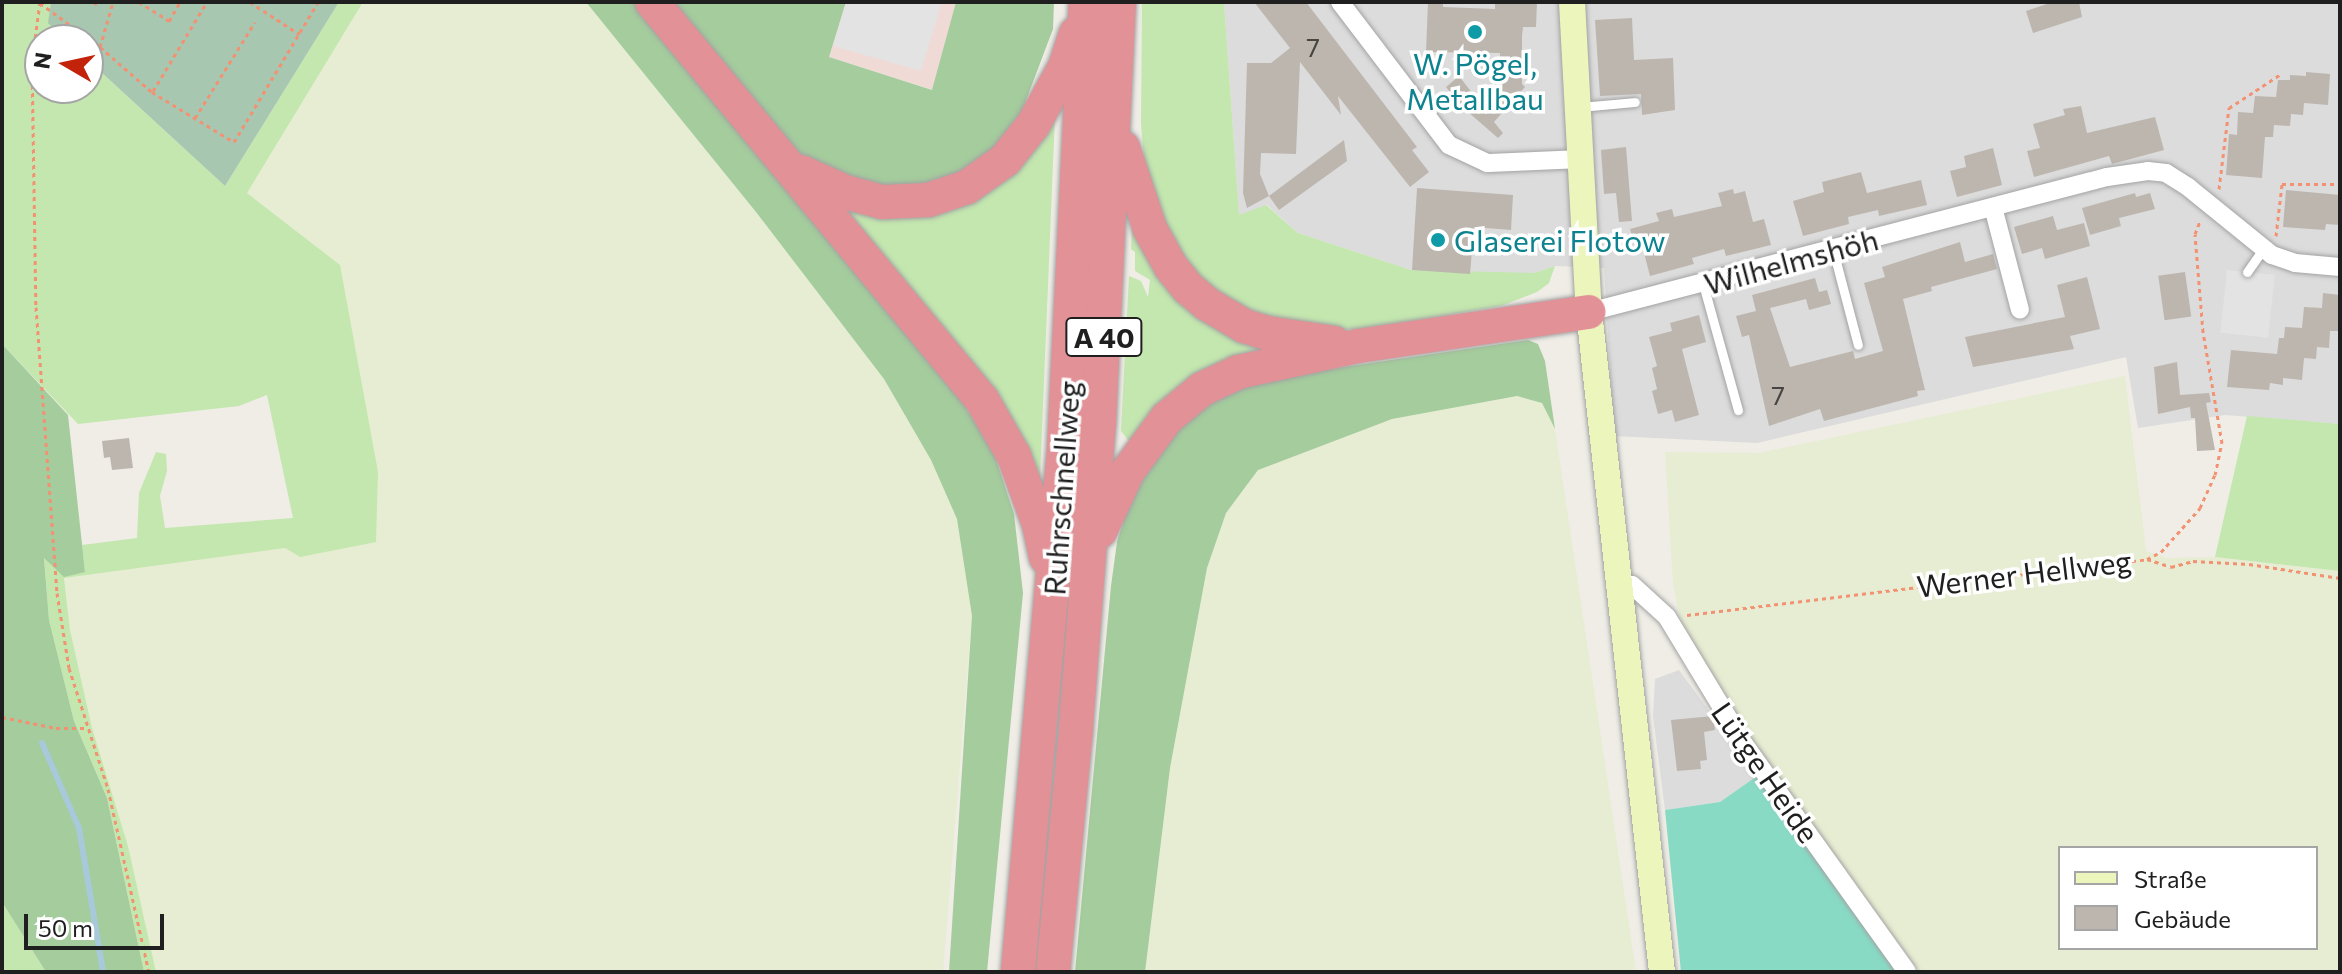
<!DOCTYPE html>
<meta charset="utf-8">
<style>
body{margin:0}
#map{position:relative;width:2342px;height:974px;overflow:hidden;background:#efede6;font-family:Commissioner,sans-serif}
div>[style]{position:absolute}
.residential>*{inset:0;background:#dddcdc}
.commercial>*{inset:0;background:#efdad6}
.farmland>*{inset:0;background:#e7edd2}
.grass>*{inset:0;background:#c3e7ae}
.forest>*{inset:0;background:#a4cc9c}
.cemetery>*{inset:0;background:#a8c7b1}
.pitch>*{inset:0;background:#88dac5}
.parking>*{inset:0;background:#e3e3e3;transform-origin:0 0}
.stream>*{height:6px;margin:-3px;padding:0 3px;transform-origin:3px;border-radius:3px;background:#a8c9da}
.building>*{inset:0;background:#bcb6af;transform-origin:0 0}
.path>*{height:3px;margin-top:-1.5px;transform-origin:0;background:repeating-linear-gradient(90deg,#f39173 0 4px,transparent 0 8px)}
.roads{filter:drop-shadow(0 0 2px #a3a3a3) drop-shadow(0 0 2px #a3a3a3)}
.service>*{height:9px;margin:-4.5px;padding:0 4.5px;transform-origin:4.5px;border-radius:4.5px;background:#fff}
.minor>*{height:18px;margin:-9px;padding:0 9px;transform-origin:9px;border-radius:9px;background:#fff}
.secondary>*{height:26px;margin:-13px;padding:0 13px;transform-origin:13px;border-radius:13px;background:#ecf6bc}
.motorway>*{height:34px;margin:-17px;padding:0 17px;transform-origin:17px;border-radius:17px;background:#e29196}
.dots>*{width:22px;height:22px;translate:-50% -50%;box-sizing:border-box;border:4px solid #fff;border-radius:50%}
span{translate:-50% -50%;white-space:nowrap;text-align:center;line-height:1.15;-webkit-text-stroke:7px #fff;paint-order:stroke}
.number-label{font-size:26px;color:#464543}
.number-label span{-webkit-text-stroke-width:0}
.shield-label span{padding:2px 6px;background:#fff;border:2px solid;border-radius:6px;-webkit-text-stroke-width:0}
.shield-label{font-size:28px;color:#1f1f1f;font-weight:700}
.culture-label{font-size:30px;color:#0d838f}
.left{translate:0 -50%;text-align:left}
.street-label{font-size:30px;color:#1f1f1f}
.frame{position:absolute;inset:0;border:4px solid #1f1f1f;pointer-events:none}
.legend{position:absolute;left:2058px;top:846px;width:260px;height:104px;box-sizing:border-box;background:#fff;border:2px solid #a5a5a5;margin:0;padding:10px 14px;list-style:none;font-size:24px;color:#1f1f1f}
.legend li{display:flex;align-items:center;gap:16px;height:40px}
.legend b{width:40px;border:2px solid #a5a5a5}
.north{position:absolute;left:24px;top:24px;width:80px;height:80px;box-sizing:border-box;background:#fff;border:2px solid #a5a5a5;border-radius:50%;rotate:279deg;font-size:22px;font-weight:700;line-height:32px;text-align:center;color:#1f1f1f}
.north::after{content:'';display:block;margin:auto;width:28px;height:36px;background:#c3230a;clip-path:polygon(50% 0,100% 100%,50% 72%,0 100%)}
.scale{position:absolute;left:24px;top:914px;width:140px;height:36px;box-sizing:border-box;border:4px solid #1f1f1f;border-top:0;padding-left:10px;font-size:24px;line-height:28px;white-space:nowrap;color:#1f1f1f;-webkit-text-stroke:6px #fff;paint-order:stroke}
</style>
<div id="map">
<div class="residential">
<i style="clip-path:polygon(1224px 2px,2340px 2px,2340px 424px,2225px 415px,2138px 428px,2126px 357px,1757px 443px,1614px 436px,1604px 268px,1555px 266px,1534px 273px,1470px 274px,1411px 270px,1298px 233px,1267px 205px,1239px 216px)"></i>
<i style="clip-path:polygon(1679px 670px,1757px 776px,1720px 802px,1665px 810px,1653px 716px,1655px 679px)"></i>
</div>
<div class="commercial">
<i style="clip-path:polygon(846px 2px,956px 2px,933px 90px,829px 57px)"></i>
</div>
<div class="farmland">
<i style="clip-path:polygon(363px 2px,586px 2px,756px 212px,884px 379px,931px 460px,957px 519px,972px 616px,943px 972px,156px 972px,128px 846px,92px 728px,70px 630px,64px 577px,285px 548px,300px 557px,340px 265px,247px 193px)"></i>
<i style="clip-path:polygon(evenodd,2125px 376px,2146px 551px,2167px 558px,2215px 557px,2340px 571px,2340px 972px,1920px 972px,1771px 771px,1681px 624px,1673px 584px,1665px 452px,1759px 453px,2125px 376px,2060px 848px,2316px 848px,2316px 948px,2060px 948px,2060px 848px)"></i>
<i style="clip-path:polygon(1517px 396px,1542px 403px,1555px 429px,1636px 972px,1145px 972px,1170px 768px,1207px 568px,1226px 513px,1258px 470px,1392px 419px)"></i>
</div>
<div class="grass">
<i style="clip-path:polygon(2px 2px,51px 2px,49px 23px,67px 40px,40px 40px,40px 88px,88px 88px,88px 60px,225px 186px,339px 2px,363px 2px,247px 193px,340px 265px,378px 472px,376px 542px,300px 557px,285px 548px,64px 578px,70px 630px,92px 728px,128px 846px,156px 972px,144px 972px,107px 798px,74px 721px,49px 620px,44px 556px,85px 572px,82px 545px,137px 538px,139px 493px,156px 452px,166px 454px,167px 471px,160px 496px,165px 528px,293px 518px,267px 395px,239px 406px,78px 424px,2px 344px)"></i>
<i style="clip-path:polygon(1142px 2px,1224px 2px,1239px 215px,1266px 205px,1298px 233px,1411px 270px,1534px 273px,1555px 266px,1549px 283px,1537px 292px,1501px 306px,1364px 329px,1308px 330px,1278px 325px,1216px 298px,1172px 247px,1145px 171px,1141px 124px)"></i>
<i style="clip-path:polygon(1055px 116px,1039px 502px,833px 203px)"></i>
<i style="clip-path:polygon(1133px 203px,1151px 252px,1286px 347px,1132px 445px,1121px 431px,1129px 276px,1141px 281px,1148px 297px,1150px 280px,1135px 271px,1135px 252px,1131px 249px)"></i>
<i style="clip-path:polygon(2247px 416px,2340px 424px,2340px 571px,2215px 557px)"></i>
<i style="clip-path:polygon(2px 902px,46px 972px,5px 972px,2px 968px)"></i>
</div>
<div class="forest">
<i style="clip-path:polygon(586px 2px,846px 2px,829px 57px,932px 90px,956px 2px,1054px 2px,1053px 29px,1022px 111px,983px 163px,941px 184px,863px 187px,813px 161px,994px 453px,1014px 514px,1023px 593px,987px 972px,949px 972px,972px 616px,957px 519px,931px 460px,884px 379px,756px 212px)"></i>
<i style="clip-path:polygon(1528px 340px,1538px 344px,1545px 361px,1555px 429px,1542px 403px,1517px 396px,1392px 419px,1258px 470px,1226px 513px,1207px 568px,1170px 768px,1145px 972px,1075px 972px,1111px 586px,1117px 542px,1132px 494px,1194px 408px,1241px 382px)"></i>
<i style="clip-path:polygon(2px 344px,68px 415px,85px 572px,64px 577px,44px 558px,49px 620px,74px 721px,107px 798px,144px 972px,46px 972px,2px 902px)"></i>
</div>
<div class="cemetery">
<i style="clip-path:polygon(51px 2px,339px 2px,225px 186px,88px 60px,88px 40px,67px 40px,48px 23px)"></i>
</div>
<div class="pitch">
<i style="clip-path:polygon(1757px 776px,1902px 972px,1681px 972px,1665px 810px,1720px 802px)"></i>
</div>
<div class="parking">
<i style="clip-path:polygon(846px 2px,942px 2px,921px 71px,833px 46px)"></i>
<i style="left:2227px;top:270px;width:48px;height:63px;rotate:6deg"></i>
</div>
<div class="stream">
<i style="left:42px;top:743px;width:93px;rotate:66.5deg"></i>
<i style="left:79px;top:828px;width:146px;rotate:80.5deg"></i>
</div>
<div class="building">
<i style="clip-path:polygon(1254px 2px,1306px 2px,1417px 147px,1412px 150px,1429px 172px,1410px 187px,1338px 96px,1341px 115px,1300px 62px,1296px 154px,1261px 153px,1260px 174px,1269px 196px,1247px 208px,1243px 193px,1247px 63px,1271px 63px,1290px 48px)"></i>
<i style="clip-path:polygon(1428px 2px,1443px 2px,1443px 7px,1495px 9px,1495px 2px,1537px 2px,1536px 27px,1523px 27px,1522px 36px,1522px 84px,1525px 87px,1494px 122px,1503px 133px,1498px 138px,1460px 105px,1446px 87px,1459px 76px,1483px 107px,1501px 86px,1500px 53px,1426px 52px)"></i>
<i style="clip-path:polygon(2053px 2px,2079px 2px,2082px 17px,2033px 33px,2026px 11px)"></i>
<i style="clip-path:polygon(1632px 18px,1634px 60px,1673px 58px,1675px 110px,1642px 115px,1641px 94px,1600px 96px,1595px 20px)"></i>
<i style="clip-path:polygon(2306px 72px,2330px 74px,2328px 105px,2304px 103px,2303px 115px,2291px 114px,2290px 126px,2274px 125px,2273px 137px,2265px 137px,2262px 178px,2226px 175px,2229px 134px,2237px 135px,2238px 112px,2253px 113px,2255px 96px,2276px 97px,2278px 80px,2290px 80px,2290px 75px,2306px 76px)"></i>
<i style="clip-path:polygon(2081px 106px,2087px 133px,2155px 117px,2164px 150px,2112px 164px,2109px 156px,2034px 177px,2027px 151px,2040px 148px,2033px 124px,2065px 115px,2063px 109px)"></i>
<i style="clip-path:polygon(1344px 140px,1347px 161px,1279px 210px,1269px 196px)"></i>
<i style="clip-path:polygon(1626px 147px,1632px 221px,1619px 222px,1616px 193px,1604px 194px,1601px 150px)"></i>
<i style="clip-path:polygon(1993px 148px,2002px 185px,1957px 197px,1950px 171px,1966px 167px,1964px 156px)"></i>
<i style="clip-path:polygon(1861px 172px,1867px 193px,1921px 180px,1927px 205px,1879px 216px,1878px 210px,1848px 217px,1849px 224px,1803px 236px,1793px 201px,1824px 192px,1822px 182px)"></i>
<i style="clip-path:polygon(1417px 188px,1513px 195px,1511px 230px,1474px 227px,1470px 274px,1412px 270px)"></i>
<i style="clip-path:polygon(1733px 189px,1734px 194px,1745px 191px,1753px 222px,1764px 219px,1771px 245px,1726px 256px,1724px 249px,1692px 258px,1694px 264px,1650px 276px,1641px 241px,1634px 243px,1630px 229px,1659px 221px,1656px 213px,1672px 209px,1674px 217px,1722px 206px,1718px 193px)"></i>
<i style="clip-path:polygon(2286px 190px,2340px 195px,2340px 225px,2326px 224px,2325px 230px,2283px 227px)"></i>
<i style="clip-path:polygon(2135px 193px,2136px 197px,2150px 193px,2155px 209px,2119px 218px,2121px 226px,2090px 235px,2082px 208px)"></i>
<i style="clip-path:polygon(2053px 216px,2057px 230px,2084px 223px,2090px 246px,2045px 259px,2042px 248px,2022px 254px,2014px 227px)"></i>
<i style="clip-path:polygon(1960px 242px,1965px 262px,1993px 254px,1997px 269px,1931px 287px,1932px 291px,1903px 299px,1925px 390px,1917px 391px,1918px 396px,1824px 421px,1820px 409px,1769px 426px,1749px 335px,1742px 337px,1736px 316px,1756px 311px,1752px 295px,1815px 278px,1819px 292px,1827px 290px,1831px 304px,1809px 310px,1806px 299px,1770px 308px,1790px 367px,1853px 351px,1855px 359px,1883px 351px,1864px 283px,1885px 277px,1882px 267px)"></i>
<i style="left:2185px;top:272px;width:45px;height:27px;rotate:82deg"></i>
<i style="clip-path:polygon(2087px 277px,2100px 329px,2070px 336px,2074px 349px,1973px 367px,1965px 337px,2065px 317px,2057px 285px)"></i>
<i style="clip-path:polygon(2323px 293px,2340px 295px,2340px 331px,2330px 331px,2329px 348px,2317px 347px,2316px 359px,2304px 358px,2302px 380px,2283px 378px,2283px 385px,2270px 383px,2269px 390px,2227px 387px,2231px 350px,2277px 354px,2279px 338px,2284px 338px,2285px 327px,2302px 328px,2304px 307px,2322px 308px)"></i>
<i style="clip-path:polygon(1699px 315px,1706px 342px,1682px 349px,1699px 415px,1675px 422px,1672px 410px,1658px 414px,1652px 391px,1657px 389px,1652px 368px,1657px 366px,1649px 337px,1672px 331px,1670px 323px)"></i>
<i style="clip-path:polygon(2177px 362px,2180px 395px,2209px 393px,2211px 402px,2206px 403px,2215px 450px,2197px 451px,2195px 418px,2191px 418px,2190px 407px,2158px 414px,2154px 367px)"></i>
<i style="clip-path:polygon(129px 438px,133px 468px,112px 470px,110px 457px,104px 458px,102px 441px)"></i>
<i style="clip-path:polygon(1713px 716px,1715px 730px,1704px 732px,1707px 760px,1700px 761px,1701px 769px,1677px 771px,1671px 720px)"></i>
</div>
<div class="path">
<i style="left:40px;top:2px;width:60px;rotate:97.7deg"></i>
<i style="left:32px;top:61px;width:246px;rotate:89.1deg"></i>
<i style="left:36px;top:307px;width:287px;rotate:85.8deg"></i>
<i style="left:57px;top:593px;width:76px;rotate:80.9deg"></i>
<i style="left:69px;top:668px;width:127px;rotate:72.1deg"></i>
<i style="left:108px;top:789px;width:188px;rotate:77.4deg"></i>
<i style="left:139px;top:2px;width:36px;rotate:32deg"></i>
<i style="left:169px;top:21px;width:22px;rotate:-60deg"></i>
<i style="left:250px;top:2px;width:59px;rotate:33.1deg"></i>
<i style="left:40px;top:3px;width:74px;rotate:36.3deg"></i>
<i style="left:100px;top:47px;width:69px;rotate:40.9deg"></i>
<i style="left:152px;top:92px;width:96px;rotate:31.4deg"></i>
<i style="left:234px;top:142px;width:163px;rotate:-59deg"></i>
<i style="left:95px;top:5px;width:3px;rotate:-72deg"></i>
<i style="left:100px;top:47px;width:47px;rotate:-73.9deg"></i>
<i style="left:153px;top:91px;width:104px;rotate:-58.8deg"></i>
<i style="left:195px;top:118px;width:113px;rotate:-58deg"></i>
<i style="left:2219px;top:189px;width:82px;rotate:-83deg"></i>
<i style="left:2229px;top:108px;width:62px;rotate:-33.2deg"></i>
<i style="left:2276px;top:236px;width:52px;rotate:-83.4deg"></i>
<i style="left:2282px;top:184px;width:58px"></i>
<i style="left:2147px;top:559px;width:25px;rotate:18deg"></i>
<i style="left:2171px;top:567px;width:23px;rotate:-15deg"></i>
<i style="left:2193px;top:561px;width:56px;rotate:3.1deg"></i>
<i style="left:2249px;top:564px;width:92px;rotate:8.7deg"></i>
<i style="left:1687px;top:615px;width:463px;rotate:-6.9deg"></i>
<i style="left:2147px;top:559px;width:16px;rotate:-27deg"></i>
<i style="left:2161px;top:552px;width:59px;rotate:-48.4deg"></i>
<i style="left:2200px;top:508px;width:36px;rotate:-66deg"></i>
<i style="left:2215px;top:475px;width:33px;rotate:-78deg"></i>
<i style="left:2222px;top:443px;width:113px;rotate:-99.7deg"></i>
<i style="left:2203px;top:332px;width:98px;rotate:-94.7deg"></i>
<i style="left:2195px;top:234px;width:14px;rotate:-69deg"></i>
<i style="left:2px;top:717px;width:55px;rotate:11.5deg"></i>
<i style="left:56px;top:728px;width:30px"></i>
</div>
<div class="roads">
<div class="service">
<i style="left:1579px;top:107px;width:56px;rotate:-5.1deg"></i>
<i style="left:1833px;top:250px;width:98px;rotate:75.3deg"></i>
<i style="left:2247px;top:272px;width:29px;rotate:-55deg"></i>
<i style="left:1703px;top:284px;width:131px;rotate:74.5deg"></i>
</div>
<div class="minor">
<i style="left:1340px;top:2px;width:180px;rotate:52.7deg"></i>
<i style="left:1449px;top:145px;width:42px;rotate:25.3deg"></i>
<i style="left:1487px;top:163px;width:91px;rotate:-2.5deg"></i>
<i style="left:1993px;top:207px;width:106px;rotate:75.3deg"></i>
<i style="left:1589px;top:312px;width:535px;rotate:-14.61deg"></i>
<i style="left:2107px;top:177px;width:41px;rotate:-8.3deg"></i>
<i style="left:2148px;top:171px;width:18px;rotate:6deg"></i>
<i style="left:2166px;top:173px;width:26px;rotate:32deg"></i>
<i style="left:2188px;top:187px;width:108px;rotate:39deg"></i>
<i style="left:2272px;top:255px;width:24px;rotate:19deg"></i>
<i style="left:2295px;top:263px;width:45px;rotate:5.1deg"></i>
<i style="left:1619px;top:584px;width:13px;rotate:4deg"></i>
<i style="left:1632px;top:585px;width:47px;rotate:42.4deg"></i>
<i style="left:1667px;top:617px;width:149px;rotate:58.8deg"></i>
<i style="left:1744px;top:744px;width:280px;rotate:54.4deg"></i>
</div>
<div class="secondary">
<i style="left:1572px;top:2px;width:310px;rotate:86.9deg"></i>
<i style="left:1589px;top:312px;width:664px;rotate:83.69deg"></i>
</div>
<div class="motorway">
<i style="left:652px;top:2px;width:517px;rotate:50.34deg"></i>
<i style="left:982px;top:400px;width:64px;rotate:60.3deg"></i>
<i style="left:1014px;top:456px;width:72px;rotate:69.8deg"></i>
<i style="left:1039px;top:524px;width:34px;rotate:78deg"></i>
<i style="left:1123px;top:148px;width:85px;rotate:71.6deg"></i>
<i style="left:1150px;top:229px;width:43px;rotate:61.1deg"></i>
<i style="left:1171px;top:267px;width:27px;rotate:51deg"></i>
<i style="left:1188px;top:288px;width:25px;rotate:40deg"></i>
<i style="left:1207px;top:304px;width:43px;rotate:30.7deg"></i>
<i style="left:1244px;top:326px;width:24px;rotate:17deg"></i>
<i style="left:1267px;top:333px;width:68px;rotate:8.5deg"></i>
<i style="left:801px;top:172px;width:48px;rotate:24.4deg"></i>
<i style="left:845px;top:192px;width:39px;rotate:15deg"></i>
<i style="left:883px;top:202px;width:45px;rotate:-2.5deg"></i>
<i style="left:928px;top:200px;width:41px;rotate:-18.4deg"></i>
<i style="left:967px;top:187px;width:47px;rotate:-35.4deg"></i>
<i style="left:1005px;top:160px;width:45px;rotate:-51.3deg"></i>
<i style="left:1033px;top:125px;width:66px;rotate:-61.1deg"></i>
<i style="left:1065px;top:67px;width:35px;rotate:-72deg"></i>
<i style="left:1100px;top:531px;width:66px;rotate:-65deg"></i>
<i style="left:1128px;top:471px;width:66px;rotate:-53.7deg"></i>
<i style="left:1167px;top:418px;width:45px;rotate:-39.6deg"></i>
<i style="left:1202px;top:389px;width:40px;rotate:-25deg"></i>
<i style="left:1238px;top:372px;width:123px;rotate:-12.2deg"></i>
<i style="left:1358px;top:346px;width:233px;rotate:-8.4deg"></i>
<i style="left:1018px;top:972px;width:526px;rotate:-84.98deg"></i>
<i style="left:1064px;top:448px;width:447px;rotate:-87.2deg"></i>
<i style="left:1053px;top:972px;width:246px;rotate:-84.6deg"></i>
<i style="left:1076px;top:727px;width:305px;rotate:-85.7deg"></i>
<i style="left:1099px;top:423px;width:421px;rotate:-87.3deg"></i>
</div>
</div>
<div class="dots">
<i style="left:1475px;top:32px;background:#0f9aa8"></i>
<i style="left:1438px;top:240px;background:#0f9aa8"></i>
</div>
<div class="number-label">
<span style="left:1313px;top:47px">7</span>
<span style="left:1778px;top:395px">7</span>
</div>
<div class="shield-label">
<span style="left:1104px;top:337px">A 40</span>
</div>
<div class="culture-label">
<span style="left:1475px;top:80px">W. Pögel,<br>Metallbau</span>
<span class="left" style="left:1454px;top:240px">Glaserei Flotow</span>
</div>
<div class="street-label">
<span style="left:1791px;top:261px;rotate:-15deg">Wilhelmshöh</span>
<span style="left:1061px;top:488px;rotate:-86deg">Ruhrschnellweg</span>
<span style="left:2024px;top:573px;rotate:-7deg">Werner Hellweg</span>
<span style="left:1766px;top:772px;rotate:55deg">Lütge Heide</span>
</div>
<div class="frame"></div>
<ul class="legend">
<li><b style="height:10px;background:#ecf6bc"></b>Straße</li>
<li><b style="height:22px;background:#bcb6af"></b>Gebäude</li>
</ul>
<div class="north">N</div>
<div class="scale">50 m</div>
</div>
